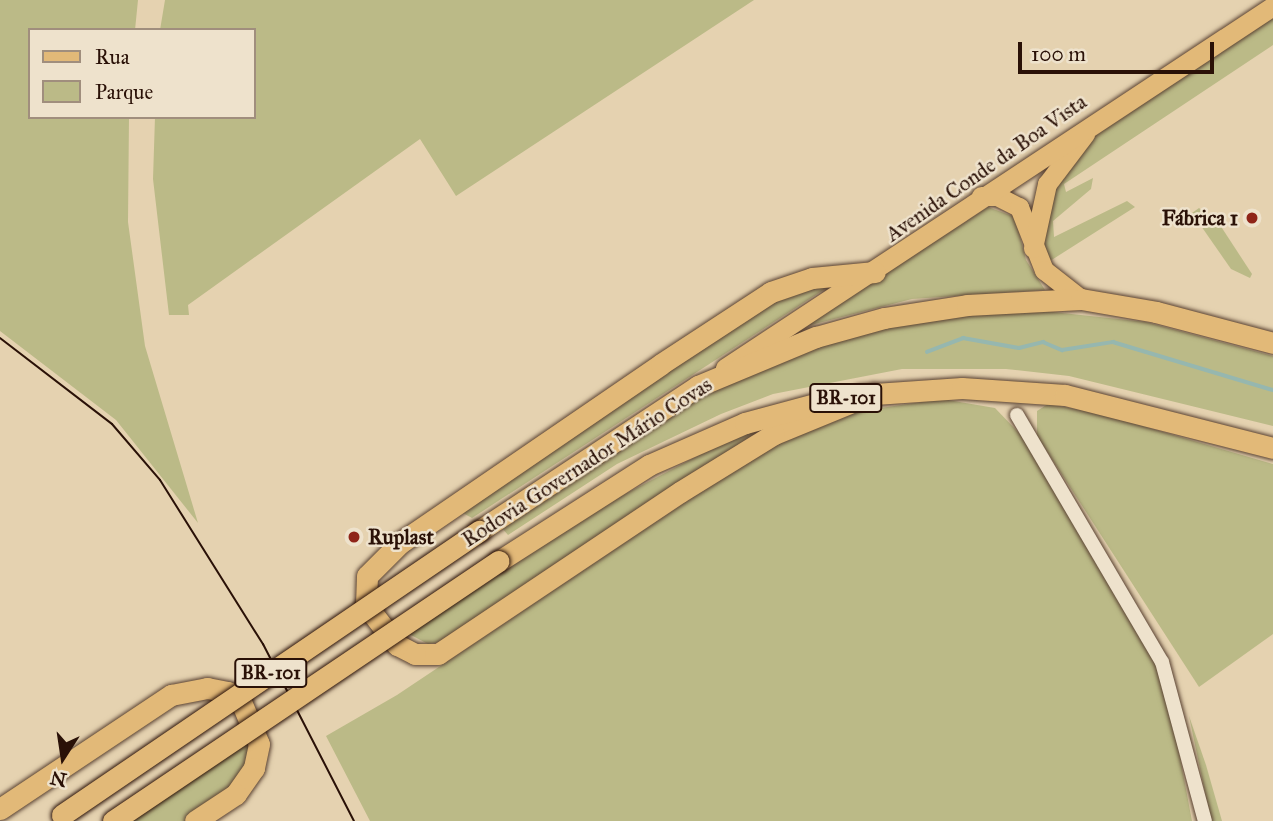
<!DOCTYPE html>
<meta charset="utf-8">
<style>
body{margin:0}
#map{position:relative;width:1273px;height:821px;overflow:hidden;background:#e5d2b0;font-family:"IM FELL Great Primer",serif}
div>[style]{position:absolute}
.green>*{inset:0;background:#bbba87}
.stream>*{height:3.5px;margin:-1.75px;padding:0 1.75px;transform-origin:1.75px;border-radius:1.75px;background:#96b7af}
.roads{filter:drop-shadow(0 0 2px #594131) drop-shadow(0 0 2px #594131)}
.minor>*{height:14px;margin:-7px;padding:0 7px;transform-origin:7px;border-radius:7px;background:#eee2cc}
.major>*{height:19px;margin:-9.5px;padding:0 9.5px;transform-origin:9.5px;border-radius:9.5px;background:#e2b978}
.highway>*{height:21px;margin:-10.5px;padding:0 10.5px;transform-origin:10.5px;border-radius:10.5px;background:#e2b978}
.tram>*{height:2px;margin:-1px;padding:0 1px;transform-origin:1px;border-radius:1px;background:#2a1107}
.bridges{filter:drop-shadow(0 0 2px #2a1107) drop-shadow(0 0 2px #2a1107)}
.highway-bridge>*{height:21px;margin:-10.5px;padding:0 10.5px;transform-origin:10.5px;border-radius:10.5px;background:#e2b978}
.dots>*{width:19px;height:19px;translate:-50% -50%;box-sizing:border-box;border:4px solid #eee2cc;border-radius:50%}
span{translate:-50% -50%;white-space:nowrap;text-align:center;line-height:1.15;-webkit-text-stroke:5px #eee2cc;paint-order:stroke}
.shield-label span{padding:2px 5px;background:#eee2cc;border:2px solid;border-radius:5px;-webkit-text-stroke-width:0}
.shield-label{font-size:19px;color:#2a1107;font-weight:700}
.street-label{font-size:21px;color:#2a1107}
.poi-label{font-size:21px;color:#2a1107;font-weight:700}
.right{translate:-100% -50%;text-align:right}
.left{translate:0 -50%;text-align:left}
.legend{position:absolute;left:28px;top:28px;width:228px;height:91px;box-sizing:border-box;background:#eee2cc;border:2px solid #a08e7d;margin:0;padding:9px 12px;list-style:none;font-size:21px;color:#2a1107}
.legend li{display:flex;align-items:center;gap:14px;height:35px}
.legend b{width:35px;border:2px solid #a08e7d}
.north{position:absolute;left:28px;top:723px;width:70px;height:70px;-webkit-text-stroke:5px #eee2cc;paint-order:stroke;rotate:192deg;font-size:19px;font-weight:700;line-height:28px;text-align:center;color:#2a1107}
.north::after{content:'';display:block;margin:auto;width:24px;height:32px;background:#2a1107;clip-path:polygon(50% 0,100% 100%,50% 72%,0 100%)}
.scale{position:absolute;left:1018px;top:42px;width:196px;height:32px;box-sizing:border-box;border:4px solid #2a1107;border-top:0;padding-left:9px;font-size:21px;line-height:24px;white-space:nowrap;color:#2a1107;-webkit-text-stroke:5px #eee2cc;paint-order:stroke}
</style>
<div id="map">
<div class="green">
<i style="clip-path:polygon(0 0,138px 0,135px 30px,30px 30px,30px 117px,129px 117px,128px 222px,145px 346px,198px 523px,116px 420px,0 331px)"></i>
<i style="clip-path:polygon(165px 0,754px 0,456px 196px,420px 139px,188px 305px,189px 315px,169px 315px,153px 179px,155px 117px,254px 117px,254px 30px,160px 30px)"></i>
<i style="clip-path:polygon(1273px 18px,1273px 45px,1064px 184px,1066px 192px,1093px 178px,1091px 189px,1053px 221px,1054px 237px,1127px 201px,1135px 207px,1050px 261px,1043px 249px,1049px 199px,1086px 142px)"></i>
<i style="clip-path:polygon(988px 207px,1015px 217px,1026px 260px,1045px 290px,912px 299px,803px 327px)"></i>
<i style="clip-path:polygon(1199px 208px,1220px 225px,1252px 274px,1250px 278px,1231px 269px,1192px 213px)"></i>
<i style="clip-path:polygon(803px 285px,831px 285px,472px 518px,461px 512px,731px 327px)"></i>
<i style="clip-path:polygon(1025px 309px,1146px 322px,1273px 356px,1273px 426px,1069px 376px,1006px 369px,902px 369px,773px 394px,721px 414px,617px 464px,508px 535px,501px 527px,721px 383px,861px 329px,942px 315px)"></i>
<i style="clip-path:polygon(942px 399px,995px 408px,1020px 434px,1119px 594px,1166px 683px,1192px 821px,370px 821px,326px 736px,397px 695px,787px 434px,840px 414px)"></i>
<i style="clip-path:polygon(1048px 404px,1098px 413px,1273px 464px,1273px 634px,1199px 687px,1037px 436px,1037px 411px)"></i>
<i style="clip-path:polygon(762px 429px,440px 642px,428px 644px,409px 634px,608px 503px,726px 441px)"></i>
<i style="clip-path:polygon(1189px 716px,1206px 765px,1222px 821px,1211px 821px)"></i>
<i style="clip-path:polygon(251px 738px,242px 778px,190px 821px,125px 821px)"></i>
</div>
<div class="stream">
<i style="left:927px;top:352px;width:39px;rotate:-21deg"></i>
<i style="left:963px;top:338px;width:57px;rotate:10.1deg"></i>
<i style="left:1019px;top:348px;width:25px;rotate:-14deg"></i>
<i style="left:1043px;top:342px;width:21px;rotate:23deg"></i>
<i style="left:1062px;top:350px;width:52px;rotate:-8.9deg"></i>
<i style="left:1113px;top:342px;width:167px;rotate:16.7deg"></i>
</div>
<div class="roads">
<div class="minor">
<i style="left:1017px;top:415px;width:286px;rotate:59.6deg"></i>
<i style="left:1162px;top:662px;width:165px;rotate:74.9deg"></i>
</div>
<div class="major">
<i style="left:981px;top:196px;width:16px"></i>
<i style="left:997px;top:196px;width:25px;rotate:27deg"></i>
<i style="left:1019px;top:207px;width:68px;rotate:68.4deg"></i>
<i style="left:1044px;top:270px;width:47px;rotate:38.1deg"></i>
<i style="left:1033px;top:248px;width:66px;rotate:-77.7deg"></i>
<i style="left:1047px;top:184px;width:63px;rotate:-52.8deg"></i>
<i style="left:725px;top:368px;width:657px;rotate:-33.45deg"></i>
</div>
<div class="highway">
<i style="left:874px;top:393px;width:108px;rotate:157.7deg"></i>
<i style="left:774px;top:434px;width:110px;rotate:148.3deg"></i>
<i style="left:680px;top:492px;width:291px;rotate:146.2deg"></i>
<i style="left:438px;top:654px;width:23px;rotate:180deg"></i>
<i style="left:415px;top:654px;width:20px;rotate:-153deg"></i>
<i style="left:397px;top:645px;width:51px;rotate:-127.8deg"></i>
<i style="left:366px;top:605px;width:29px;rotate:-88deg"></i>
<i style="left:367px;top:576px;width:47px;rotate:-45deg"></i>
<i style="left:400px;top:543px;width:316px;rotate:-34.4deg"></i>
<i style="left:661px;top:364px;width:131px;rotate:-33.2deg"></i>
<i style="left:771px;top:292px;width:43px;rotate:-18.9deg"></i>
<i style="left:812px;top:278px;width:63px;rotate:-5.4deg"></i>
<i style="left:860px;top:395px;width:102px;rotate:-3.9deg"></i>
<i style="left:962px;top:388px;width:103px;rotate:3.9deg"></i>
<i style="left:1065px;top:395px;width:215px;rotate:14.3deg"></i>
<i style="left:479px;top:531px;width:263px;rotate:-33.5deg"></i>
<i style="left:698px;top:386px;width:128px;rotate:-22.6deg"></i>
<i style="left:816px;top:337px;width:71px;rotate:-15.6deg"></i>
<i style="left:884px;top:318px;width:84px;rotate:-8.9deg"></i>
<i style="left:967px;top:305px;width:114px;rotate:-3deg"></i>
<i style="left:1081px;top:299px;width:76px;rotate:9.8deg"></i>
<i style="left:1156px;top:312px;width:121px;rotate:14.8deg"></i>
<i style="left:499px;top:561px;width:178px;rotate:-32.6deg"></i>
<i style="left:649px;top:465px;width:105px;rotate:-23.6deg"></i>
<i style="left:745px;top:423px;width:73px;rotate:-15.2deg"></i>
<i style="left:0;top:809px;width:206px;rotate:-33.7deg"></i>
<i style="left:171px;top:695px;width:37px;rotate:-11deg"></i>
<i style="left:207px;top:688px;width:21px;rotate:11deg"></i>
<i style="left:228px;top:692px;width:18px;rotate:41deg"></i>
<i style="left:242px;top:704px;width:43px;rotate:67deg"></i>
<i style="left:259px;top:744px;width:25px;rotate:102deg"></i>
<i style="left:254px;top:768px;width:32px;rotate:125deg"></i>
<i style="left:236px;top:794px;width:49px;rotate:146.6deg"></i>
</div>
</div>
<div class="tram">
<i style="left:0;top:338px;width:141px;rotate:37.5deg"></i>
<i style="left:112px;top:424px;width:74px;rotate:49.4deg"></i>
<i style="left:160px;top:480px;width:194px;rotate:57.9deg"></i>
<i style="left:263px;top:644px;width:199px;rotate:62.8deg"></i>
</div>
<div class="bridges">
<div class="highway-bridge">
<i style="left:62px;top:815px;width:505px;rotate:-34.26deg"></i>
<i style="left:113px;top:821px;width:465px;rotate:-34deg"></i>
</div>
</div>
<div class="dots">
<i style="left:1252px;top:218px;background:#8f2418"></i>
<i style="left:354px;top:537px;background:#8f2418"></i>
</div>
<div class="shield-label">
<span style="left:846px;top:398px">BR-101</span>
<span style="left:271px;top:673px">BR-101</span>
</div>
<div class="street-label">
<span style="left:986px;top:168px;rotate:-35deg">Avenida Conde da Boa Vista</span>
<span style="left:587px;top:462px;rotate:-33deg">Rodovia Governador Mário Covas</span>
</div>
<div class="poi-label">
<span class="right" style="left:1238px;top:218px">Fábrica 1</span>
<span class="left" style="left:368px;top:537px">Ruplast</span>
</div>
<ul class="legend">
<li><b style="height:9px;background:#e2b978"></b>Rua</li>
<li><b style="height:19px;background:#bbba87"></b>Parque</li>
</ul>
<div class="north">N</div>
<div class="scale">100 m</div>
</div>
